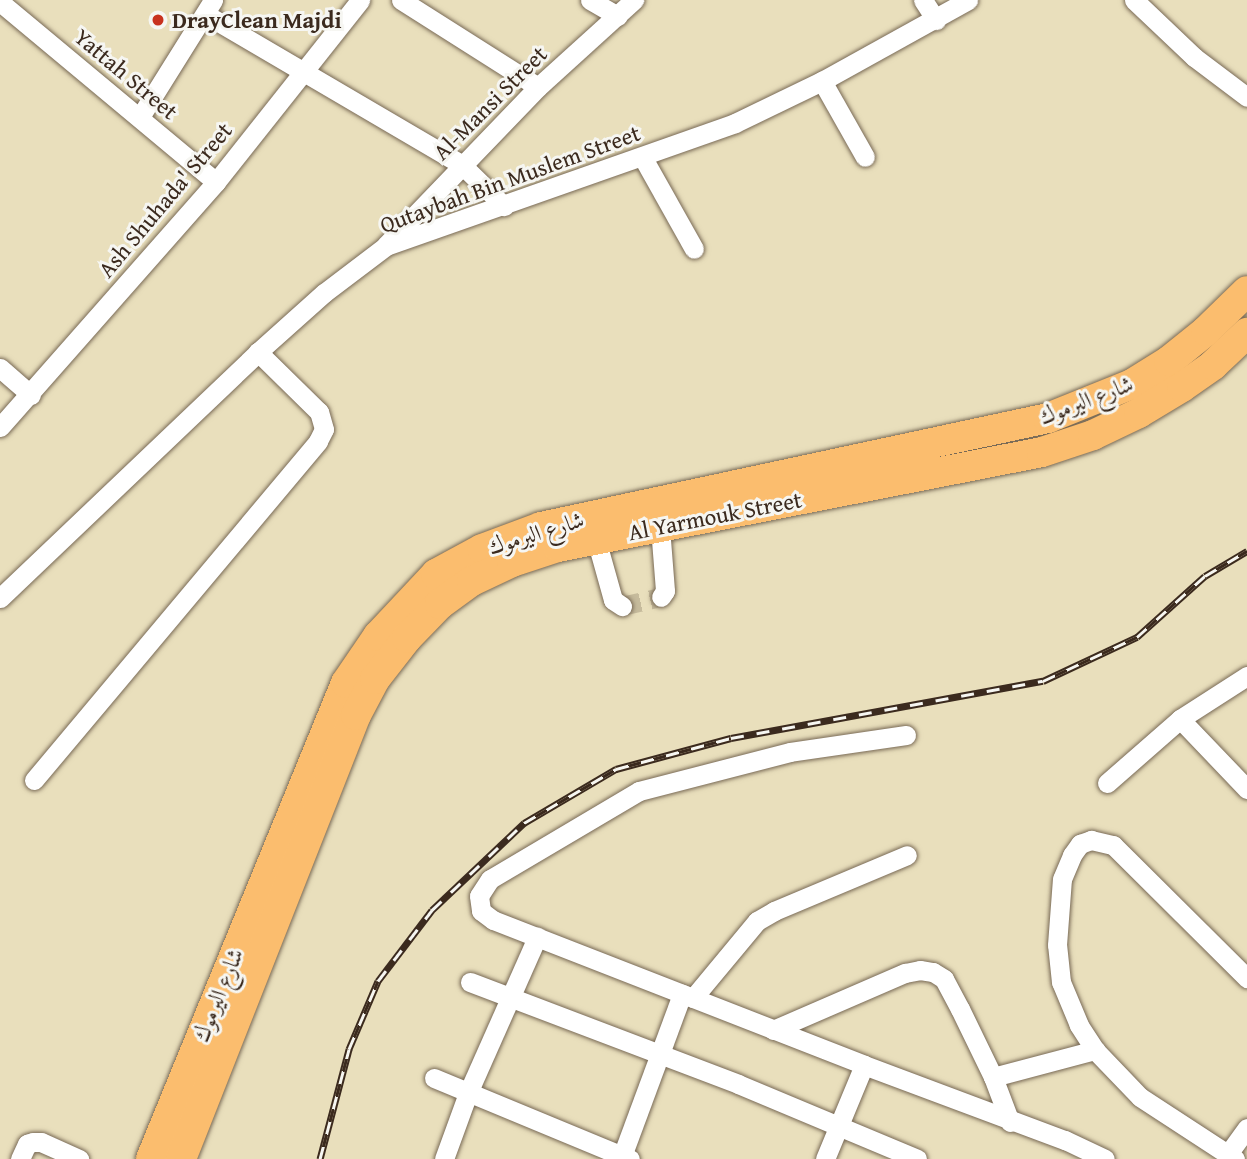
<!DOCTYPE html>
<meta charset="utf-8">
<style>
body{margin:0}
#map{position:relative;width:1247px;height:1159px;overflow:hidden;background:#e9dfbc;font-family:"Gentium Book Plus",Amiri,serif}
div>[style]{position:absolute}
.minor-tunnel>*{height:19px;margin-top:-9.5px;transform-origin:0;background:repeating-linear-gradient(90deg,#c6bb9c 0 19px,transparent 0 29px)}
.roads{filter:drop-shadow(0 0 2px #786955) drop-shadow(0 0 2px #786955)}
.minor>*{height:19px;margin:-9.5px;padding:0 9.5px;transform-origin:9.5px;border-radius:9.5px;background:#fff}
.highway>*{height:30px;margin:-15px;padding:0 15px;transform-origin:15px;border-radius:15px;background:#fbbd6e}
.rail>*{height:7px;margin-top:-3.5px;transform-origin:0;background:repeating-linear-gradient(90deg,#f6f6f2 0 13px,#3b2a1e 0 26px);box-sizing:border-box;border-block:2px solid #3b2a1e}
.dots>*{width:19px;height:19px;translate:-50% -50%;box-sizing:border-box;border:4px solid #f6f6f2;border-radius:50%}
span{translate:-50% -50%;white-space:nowrap;text-align:center;line-height:1.15;-webkit-text-stroke:6px #f6f6f2;paint-order:stroke}
.poi-label{font-size:23px;color:#3b2a1e;font-weight:700}
.left{translate:0 -50%;text-align:left}
.street-label{font-size:23px;color:#3b2a1e}
</style>
<div id="map">
<div class="minor-tunnel">
<i style="left:622px;top:606px;width:40px;rotate:-13deg"></i>
</div>
<div class="roads">
<div class="minor">
<i style="left:401px;top:0;width:162px;rotate:32.4deg"></i>
<i style="left:590px;top:0;width:32px;rotate:30deg"></i>
<i style="left:923px;top:0;width:24px;rotate:57deg"></i>
<i style="left:1134px;top:0;width:83px;rotate:43.5deg"></i>
<i style="left:1194px;top:57px;width:66px;rotate:37deg"></i>
<i style="left:0;top:2px;width:281px;rotate:39.8deg"></i>
<i style="left:205px;top:14px;width:298px;rotate:30.4deg"></i>
<i style="left:462px;top:165px;width:59px;rotate:44.3deg"></i>
<i style="left:822px;top:81px;width:87px;rotate:60.5deg"></i>
<i style="left:140px;top:117px;width:138px;rotate:-58deg"></i>
<i style="left:643px;top:158px;width:104px;rotate:60.7deg"></i>
<i style="left:386px;top:245px;width:219px;rotate:-46.1deg"></i>
<i style="left:538px;top:87px;width:130px;rotate:-42.2deg"></i>
<i style="left:0;top:368px;width:41px;rotate:41.1deg"></i>
<i style="left:0;top:427px;width:327px;rotate:-48.6deg"></i>
<i style="left:216px;top:182px;width:232px;rotate:-51.6deg"></i>
<i style="left:660px;top:527px;width:64px;rotate:85.5deg"></i>
<i style="left:665px;top:591px;width:7px;rotate:124deg"></i>
<i style="left:596px;top:539px;width:63px;rotate:74.4deg"></i>
<i style="left:613px;top:600px;width:11px;rotate:34deg"></i>
<i style="left:0;top:598px;width:356px;rotate:-43.6deg"></i>
<i style="left:258px;top:352px;width:89px;rotate:-41.8deg"></i>
<i style="left:324px;top:293px;width:78px;rotate:-37.2deg"></i>
<i style="left:386px;top:246px;width:370px;rotate:-19.4deg"></i>
<i style="left:735px;top:123px;width:97px;rotate:-25.8deg"></i>
<i style="left:822px;top:81px;width:167px;rotate:-29deg"></i>
<i style="left:1180px;top:719px;width:97px;rotate:46.3deg"></i>
<i style="left:906px;top:735px;width:117px;rotate:171.7deg"></i>
<i style="left:790px;top:752px;width:156px;rotate:165.5deg"></i>
<i style="left:639px;top:791px;width:173px;rotate:149.4deg"></i>
<i style="left:490px;top:879px;width:20px;rotate:123deg"></i>
<i style="left:479px;top:896px;width:15px;rotate:82deg"></i>
<i style="left:481px;top:911px;width:15px;rotate:37deg"></i>
<i style="left:493px;top:920px;width:398px;rotate:21.3deg"></i>
<i style="left:864px;top:1065px;width:215px;rotate:20.5deg"></i>
<i style="left:1065px;top:1140px;width:44px;rotate:25.4deg"></i>
<i style="left:34px;top:780px;width:442px;rotate:-50deg"></i>
<i style="left:318px;top:441px;width:13px;rotate:-63deg"></i>
<i style="left:324px;top:429px;width:18px;rotate:-106deg"></i>
<i style="left:319px;top:412px;width:86px;rotate:-135.5deg"></i>
<i style="left:1107px;top:783px;width:97px;rotate:-41.2deg"></i>
<i style="left:1180px;top:719px;width:80px;rotate:-32.7deg"></i>
<i style="left:470px;top:982px;width:287px;rotate:20.8deg"></i>
<i style="left:738px;top:1084px;width:194px;rotate:22.7deg"></i>
<i style="left:693px;top:998px;width:100px;rotate:-50.3deg"></i>
<i style="left:757px;top:921px;width:20px;rotate:-30deg"></i>
<i style="left:774px;top:911px;width:144px;rotate:-22.8deg"></i>
<i style="left:773px;top:1030px;width:144px;rotate:-23.4deg"></i>
<i style="left:905px;top:973px;width:15px;rotate:-11deg"></i>
<i style="left:920px;top:970px;width:13px;rotate:9deg"></i>
<i style="left:933px;top:972px;width:13px;rotate:32deg"></i>
<i style="left:944px;top:979px;width:34px;rotate:62deg"></i>
<i style="left:960px;top:1009px;width:76px;rotate:64.1deg"></i>
<i style="left:993px;top:1077px;width:48px;rotate:69.3deg"></i>
<i style="left:993px;top:1077px;width:106px;rotate:-14.8deg"></i>
<i style="left:434px;top:1078px;width:212px;rotate:22.5deg"></i>
<i style="left:1228px;top:1154px;width:32px;rotate:-54deg"></i>
<i style="left:20px;top:1159px;width:17px;rotate:-65deg"></i>
<i style="left:27px;top:1144px;width:6px;rotate:-18deg"></i>
<i style="left:33px;top:1142px;width:8px"></i>
<i style="left:41px;top:1142px;width:42px;rotate:24.1deg"></i>
<i style="left:444px;top:1159px;width:70px;rotate:-70deg"></i>
<i style="left:468px;top:1093px;width:171px;rotate:-66.1deg"></i>
<i style="left:621px;top:1159px;width:176px;rotate:-69.7deg"></i>
<i style="left:825px;top:1159px;width:102px;rotate:-67.5deg"></i>
<i style="left:1235px;top:1159px;width:113px;rotate:-146.9deg"></i>
<i style="left:1140px;top:1097px;width:65px;rotate:-133.8deg"></i>
<i style="left:1095px;top:1050px;width:30px;rotate:-123deg"></i>
<i style="left:1079px;top:1025px;width:47px;rotate:-112.7deg"></i>
<i style="left:1061px;top:982px;width:37px;rotate:-96deg"></i>
<i style="left:1057px;top:945px;width:66px;rotate:-85.7deg"></i>
<i style="left:1062px;top:879px;width:26px;rotate:-67deg"></i>
<i style="left:1072px;top:855px;width:14px;rotate:-54deg"></i>
<i style="left:1080px;top:844px;width:12px;rotate:-20deg"></i>
<i style="left:1091px;top:840px;width:23px;rotate:13deg"></i>
<i style="left:1113px;top:845px;width:189px;rotate:44.8deg"></i>
</div>
<div class="highway">
<i style="left:151px;top:1159px;width:514px;rotate:-67.72deg"></i>
<i style="left:346px;top:683px;width:57px;rotate:-55.8deg"></i>
<i style="left:378px;top:636px;width:85px;rotate:-46.9deg"></i>
<i style="left:436px;top:574px;width:52px;rotate:-28.5deg"></i>
<i style="left:482px;top:549px;width:63px;rotate:-20.4deg"></i>
<i style="left:541px;top:527px;width:519px;rotate:-12.13deg"></i>
<i style="left:1048px;top:418px;width:91px;rotate:-22deg"></i>
<i style="left:1132px;top:384px;width:44px;rotate:-31.9deg"></i>
<i style="left:1169px;top:361px;width:48px;rotate:-39deg"></i>
<i style="left:1206px;top:331px;width:57px;rotate:-44.3deg"></i>
<i style="left:181px;top:1159px;width:477px;rotate:-68.5deg"></i>
<i style="left:356px;top:715px;width:41px;rotate:-62.2deg"></i>
<i style="left:375px;top:679px;width:52px;rotate:-52deg"></i>
<i style="left:407px;top:638px;width:47px;rotate:-45.9deg"></i>
<i style="left:440px;top:604px;width:39px;rotate:-36deg"></i>
<i style="left:472px;top:581px;width:44px;rotate:-25.4deg"></i>
<i style="left:512px;top:562px;width:48px;rotate:-18.1deg"></i>
<i style="left:558px;top:547px;width:493px;rotate:-11.1deg"></i>
<i style="left:1042px;top:452px;width:54px;rotate:-18.4deg"></i>
<i style="left:1093px;top:435px;width:51px;rotate:-25.6deg"></i>
<i style="left:1139px;top:413px;width:50px;rotate:-31.2deg"></i>
<i style="left:1182px;top:387px;width:38px;rotate:-35deg"></i>
<i style="left:1213px;top:365px;width:47px;rotate:-43.3deg"></i>
</div>
</div>
<div class="rail">
<i style="left:320px;top:1159px;width:114px;rotate:-75.2deg"></i>
<i style="left:349px;top:1049px;width:74px;rotate:-66.9deg"></i>
<i style="left:378px;top:981px;width:89px;rotate:-52.7deg"></i>
<i style="left:432px;top:910px;width:127px;rotate:-43.4deg"></i>
<i style="left:524px;top:823px;width:107px;rotate:-30.4deg"></i>
<i style="left:616px;top:769px;width:119px;rotate:-15.1deg"></i>
<i style="left:731px;top:738px;width:317px;rotate:-10.4deg"></i>
<i style="left:1043px;top:681px;width:104px;rotate:-25.1deg"></i>
<i style="left:1137px;top:637px;width:91px;rotate:-41.9deg"></i>
<i style="left:1205px;top:576px;width:49px;rotate:-30.8deg"></i>
</div>
<div class="dots">
<i style="left:158px;top:20px;background:#c8321e"></i>
</div>
<div class="poi-label">
<span class="left" style="left:172px;top:20px">DrayClean Majdi</span>
</div>
<div class="street-label">
<span style="left:126px;top:74px;rotate:40deg">Yattah Street</span>
<span style="left:490px;top:103px;rotate:-45deg">Al-Mansi Street</span>
<span style="left:510px;top:179px;rotate:-20deg">Qutaybah Bin Muslem Street</span>
<span style="left:165px;top:200px;rotate:-50deg">Ash Shuhada' Street</span>
<span style="left:1086px;top:400px;rotate:-21deg">شارع اليرموك</span>
<span style="left:715px;top:516px;rotate:-11deg">Al Yarmouk Street</span>
<span style="left:536px;top:533px;rotate:-17deg">شارع اليرموك</span>
<span style="left:218px;top:995px;rotate:-68deg">شارع اليرموك</span>
</div>
</div>
